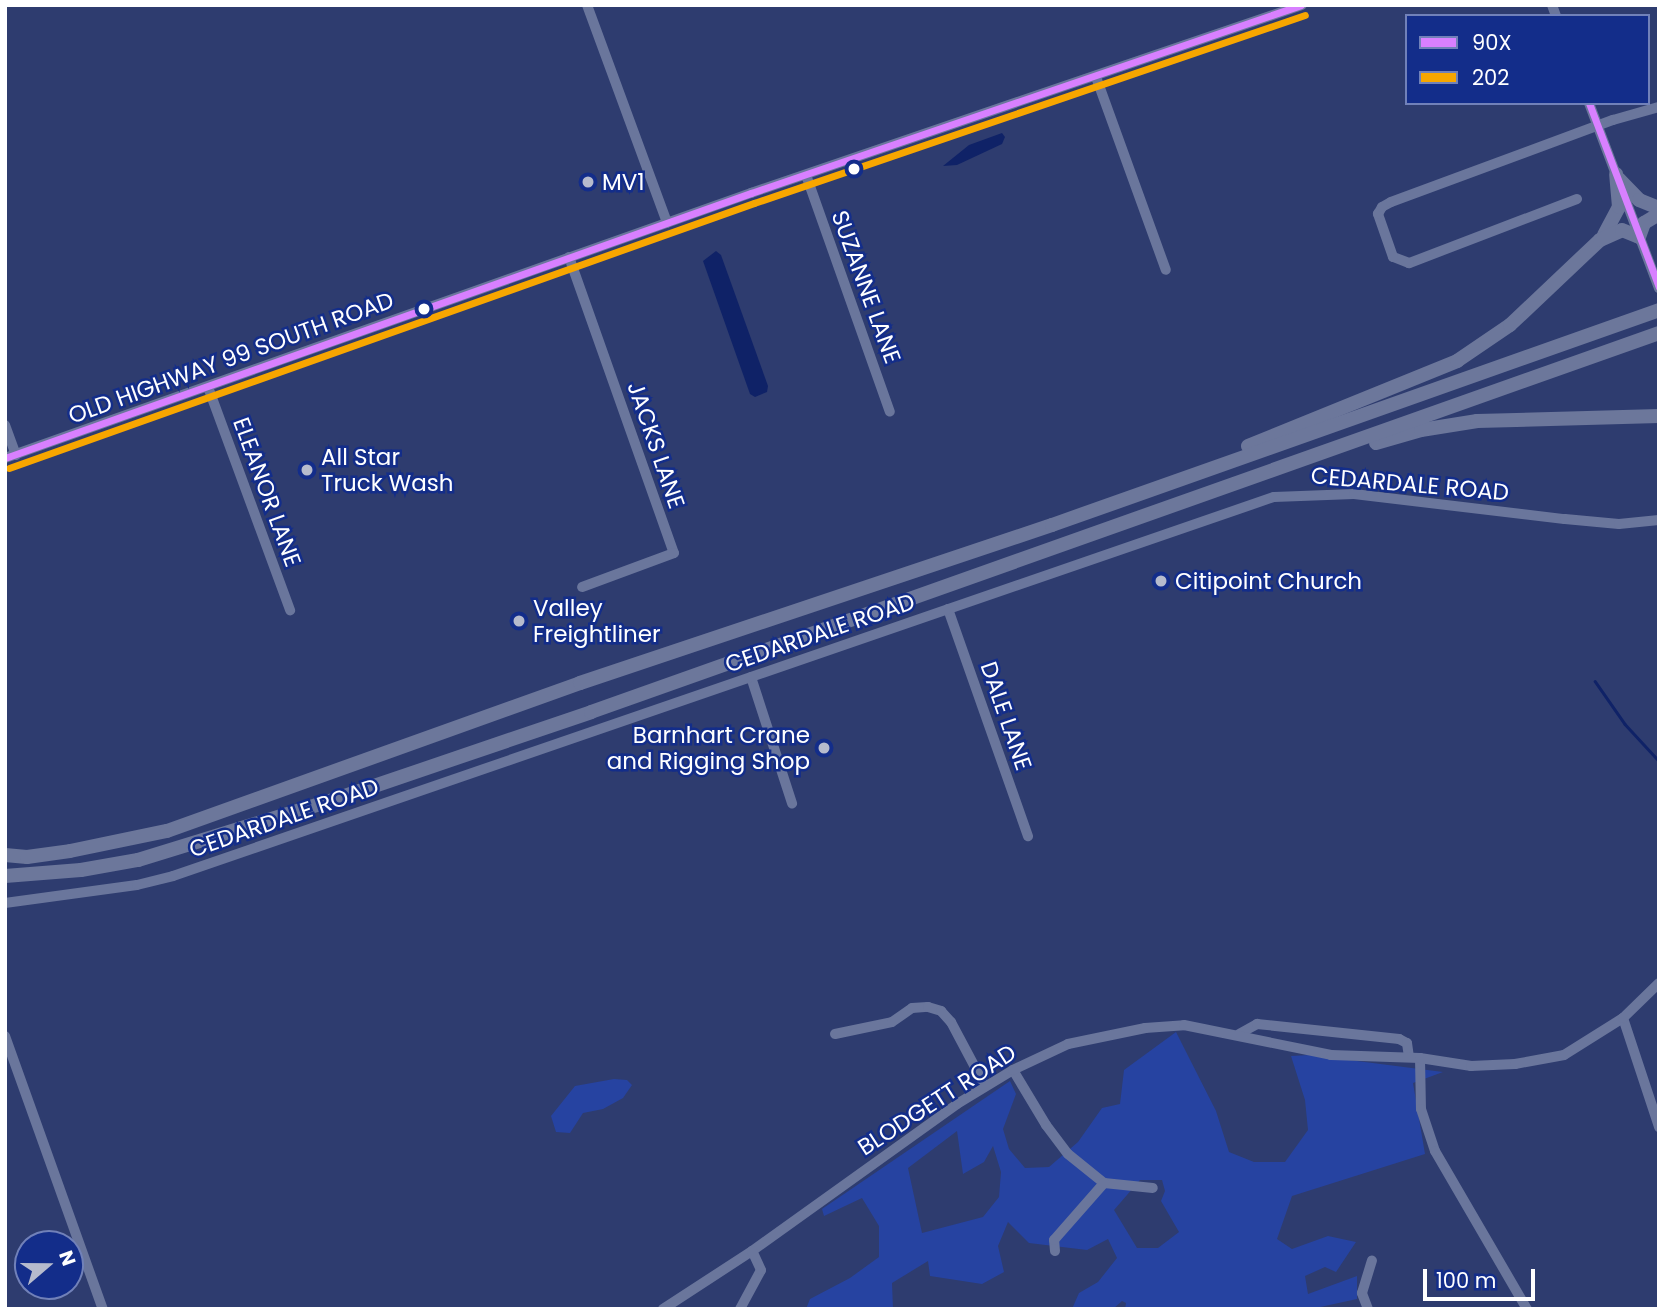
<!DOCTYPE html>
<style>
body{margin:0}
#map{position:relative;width:1664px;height:1314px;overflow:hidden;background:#2e3c6f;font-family:Poppins,sans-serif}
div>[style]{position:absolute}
.green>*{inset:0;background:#2643a1}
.water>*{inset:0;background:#0f2267}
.stream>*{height:2.5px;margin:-1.25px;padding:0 1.25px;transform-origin:1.25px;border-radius:1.25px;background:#0f2267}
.minor>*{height:10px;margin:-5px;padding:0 5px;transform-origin:5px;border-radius:5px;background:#6a769c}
.highway>*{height:14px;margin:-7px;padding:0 7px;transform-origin:7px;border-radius:7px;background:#6c779b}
.bus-1>*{height:7px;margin:-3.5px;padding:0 3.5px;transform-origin:3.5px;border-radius:3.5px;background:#d880ff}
.bus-2>*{height:7px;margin:-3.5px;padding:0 3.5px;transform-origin:3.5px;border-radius:3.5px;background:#f7a600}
.dots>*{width:19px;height:19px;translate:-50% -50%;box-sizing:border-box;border:4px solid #132d8a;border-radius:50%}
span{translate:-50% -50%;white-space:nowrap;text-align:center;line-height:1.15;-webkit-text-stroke:5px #132d8a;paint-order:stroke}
.poi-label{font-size:23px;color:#fff}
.left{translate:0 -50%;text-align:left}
.right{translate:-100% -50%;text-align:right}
.street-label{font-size:23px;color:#fff}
.frame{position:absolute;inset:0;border:7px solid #fff;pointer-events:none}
.legend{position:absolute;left:1405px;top:14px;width:245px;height:91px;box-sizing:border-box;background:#132d8a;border:2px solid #7181b9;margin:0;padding:9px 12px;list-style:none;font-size:21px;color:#fff}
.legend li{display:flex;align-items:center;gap:14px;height:35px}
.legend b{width:35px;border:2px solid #7181b9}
.north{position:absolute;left:14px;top:1230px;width:70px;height:70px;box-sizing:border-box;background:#132d8a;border:2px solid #7181b9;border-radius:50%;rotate:70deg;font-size:19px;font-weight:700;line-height:28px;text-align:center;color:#fff}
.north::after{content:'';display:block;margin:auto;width:24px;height:32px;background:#b6bbcd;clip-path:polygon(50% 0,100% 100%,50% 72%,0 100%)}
.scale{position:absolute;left:1423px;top:1269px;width:112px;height:32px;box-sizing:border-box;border:4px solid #fff;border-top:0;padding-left:9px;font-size:21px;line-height:24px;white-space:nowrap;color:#fff;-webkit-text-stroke:5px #132d8a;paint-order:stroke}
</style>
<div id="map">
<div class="green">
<i style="clip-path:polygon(evenodd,1176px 1032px,1216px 1111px,1229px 1152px,1254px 1162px,1285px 1162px,1308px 1130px,1305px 1100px,1291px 1056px,1310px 1055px,1443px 1072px,1413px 1083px,1425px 1154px,1292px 1196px,1277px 1239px,1292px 1249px,1328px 1236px,1356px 1242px,1336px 1272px,1325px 1267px,1305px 1276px,1308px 1294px,1357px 1276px,1357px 1299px,1311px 1309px,1125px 1309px,1126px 1303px,1122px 1301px,1113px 1309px,1072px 1309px,1079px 1293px,1098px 1282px,1117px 1258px,1108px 1239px,1087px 1250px,1029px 1243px,1008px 1222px,998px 1246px,1004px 1272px,982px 1284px,930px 1276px,928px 1261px,892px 1283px,893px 1309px,806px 1309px,810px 1299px,850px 1278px,879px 1257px,879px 1226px,862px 1198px,824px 1216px,822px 1209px,1010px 1081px,1016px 1094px,1003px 1129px,1009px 1149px,1025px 1168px,1049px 1167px,1078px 1142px,1102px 1108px,1120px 1104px,1124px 1070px,1176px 1032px,957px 1131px,963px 1174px,984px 1162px,993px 1146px,1001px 1172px,999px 1197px,983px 1217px,922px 1233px,908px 1168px,957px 1131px,1176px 1032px,1140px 1180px,1162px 1180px,1165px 1191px,1161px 1201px,1179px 1232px,1158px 1248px,1137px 1248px,1114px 1210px,1140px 1180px)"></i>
<i style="clip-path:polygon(614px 1079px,627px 1080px,632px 1085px,623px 1098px,603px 1109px,583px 1113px,570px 1133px,556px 1132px,551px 1116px,575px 1086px)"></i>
</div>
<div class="water">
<i style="clip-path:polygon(1002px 133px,1005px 137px,1002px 144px,957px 165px,943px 166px,969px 145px)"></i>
<i style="clip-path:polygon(716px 251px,721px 255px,768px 386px,767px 392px,755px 397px,750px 394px,703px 261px)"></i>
</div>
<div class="stream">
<i style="left:1595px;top:681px;width:52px;rotate:55.1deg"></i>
<i style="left:1625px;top:724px;width:50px;rotate:47.4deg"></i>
</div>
<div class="minor">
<i style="left:587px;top:5px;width:232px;rotate:69.8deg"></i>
<i style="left:1552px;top:5px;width:12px;rotate:70deg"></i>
<i style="left:1096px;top:77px;width:205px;rotate:70.1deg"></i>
<i style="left:1589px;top:103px;width:198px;rotate:69.3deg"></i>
<i style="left:806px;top:175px;width:251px;rotate:70.5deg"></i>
<i style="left:1577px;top:199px;width:180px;rotate:159.1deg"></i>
<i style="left:1409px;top:263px;width:17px;rotate:-159deg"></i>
<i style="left:1393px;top:257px;width:46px;rotate:-109.2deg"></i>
<i style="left:1378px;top:214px;width:8px;rotate:-60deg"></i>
<i style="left:1382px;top:207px;width:10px;rotate:-29deg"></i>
<i style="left:1391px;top:202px;width:237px;rotate:-20.3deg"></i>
<i style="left:1613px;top:120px;width:48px;rotate:-15.8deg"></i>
<i style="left:569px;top:257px;width:314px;rotate:70.5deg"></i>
<i style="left:674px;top:553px;width:98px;rotate:159.7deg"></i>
<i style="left:208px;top:387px;width:238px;rotate:69.8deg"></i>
<i style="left:5px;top:425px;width:32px;rotate:70deg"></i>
<i style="left:5px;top:458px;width:792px;rotate:-19.56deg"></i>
<i style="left:751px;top:193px;width:582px;rotate:-18.84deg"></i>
<i style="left:948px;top:609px;width:241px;rotate:70.6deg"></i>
<i style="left:751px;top:677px;width:133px;rotate:72deg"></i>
<i style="left:5px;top:903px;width:133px;rotate:-7.8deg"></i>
<i style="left:137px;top:885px;width:37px;rotate:-14deg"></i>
<i style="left:173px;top:876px;width:1164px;rotate:-19deg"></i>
<i style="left:1274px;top:497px;width:80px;rotate:-2.1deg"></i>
<i style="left:1354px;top:494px;width:212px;rotate:6.8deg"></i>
<i style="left:1565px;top:519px;width:54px;rotate:5.3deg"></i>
<i style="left:1619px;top:524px;width:40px;rotate:-5.7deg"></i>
<i style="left:1623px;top:1018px;width:115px;rotate:71.7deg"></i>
<i style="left:835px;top:1034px;width:58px;rotate:-11.9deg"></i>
<i style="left:892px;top:1022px;width:24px;rotate:-35deg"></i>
<i style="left:912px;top:1008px;width:16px;rotate:-4deg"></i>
<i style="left:928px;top:1007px;width:14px;rotate:17deg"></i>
<i style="left:941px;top:1011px;width:15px;rotate:48deg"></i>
<i style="left:951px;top:1022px;width:72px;rotate:62deg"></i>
<i style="left:1239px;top:1034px;width:21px;rotate:-29deg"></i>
<i style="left:1257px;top:1024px;width:143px;rotate:6deg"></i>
<i style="left:1399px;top:1039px;width:9px;rotate:27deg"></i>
<i style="left:1407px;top:1043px;width:14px;rotate:82deg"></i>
<i style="left:5px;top:1036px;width:290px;rotate:70.3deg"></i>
<i style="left:1420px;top:1058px;width:51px;rotate:88.9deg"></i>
<i style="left:1421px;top:1109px;width:44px;rotate:71.6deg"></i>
<i style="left:1435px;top:1151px;width:183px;rotate:59.8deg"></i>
<i style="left:1013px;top:1070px;width:64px;rotate:59deg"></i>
<i style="left:1046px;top:1125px;width:36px;rotate:53deg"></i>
<i style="left:1068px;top:1154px;width:46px;rotate:38.9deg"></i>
<i style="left:1104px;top:1183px;width:49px;rotate:5.8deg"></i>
<i style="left:1055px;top:1251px;width:11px;rotate:-95deg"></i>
<i style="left:1054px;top:1240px;width:76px;rotate:-48.7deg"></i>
<i style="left:663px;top:1309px;width:106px;rotate:-33.1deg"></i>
<i style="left:752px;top:1251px;width:252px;rotate:-35.6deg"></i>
<i style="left:957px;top:1104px;width:66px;rotate:-31.3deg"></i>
<i style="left:1013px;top:1070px;width:61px;rotate:-25.3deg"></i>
<i style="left:1068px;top:1044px;width:79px;rotate:-11.7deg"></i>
<i style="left:1145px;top:1028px;width:39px;rotate:-4deg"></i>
<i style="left:1184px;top:1025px;width:150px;rotate:11.5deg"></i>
<i style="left:1331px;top:1055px;width:89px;rotate:1.9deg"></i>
<i style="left:1420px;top:1058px;width:52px;rotate:8.9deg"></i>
<i style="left:1471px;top:1066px;width:44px;rotate:-2.6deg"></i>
<i style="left:1515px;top:1064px;width:50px;rotate:-10.4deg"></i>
<i style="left:1564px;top:1055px;width:70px;rotate:-32.1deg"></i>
<i style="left:1623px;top:1018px;width:50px;rotate:-44.2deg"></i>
<i style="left:740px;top:1309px;width:44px;rotate:-61.7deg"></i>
<i style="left:761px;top:1270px;width:21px;rotate:-115deg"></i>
<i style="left:1368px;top:1309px;width:17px;rotate:-111deg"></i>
<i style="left:1362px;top:1293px;width:34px;rotate:-73deg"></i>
</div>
<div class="highway">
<i style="left:1619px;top:179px;width:29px;rotate:46deg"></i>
<i style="left:1639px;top:200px;width:22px;rotate:22deg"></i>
<i style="left:1604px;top:235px;width:32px;rotate:-62deg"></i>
<i style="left:1619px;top:207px;width:33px;rotate:-95deg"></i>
<i style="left:1376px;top:443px;width:47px;rotate:-16.1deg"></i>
<i style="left:1421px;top:430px;width:57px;rotate:-9.1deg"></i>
<i style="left:1477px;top:421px;width:182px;rotate:-1.6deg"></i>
<i style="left:1248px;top:446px;width:226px;rotate:-22.1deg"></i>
<i style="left:1457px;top:361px;width:64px;rotate:-34.2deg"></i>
<i style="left:1510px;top:325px;width:124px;rotate:-43.4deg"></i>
<i style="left:1600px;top:240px;width:24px;rotate:-24deg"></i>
<i style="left:1622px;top:230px;width:18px;rotate:22deg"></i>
<i style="left:1639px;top:237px;width:15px;rotate:-70deg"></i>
<i style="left:1644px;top:223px;width:17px;rotate:-31deg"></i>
<i style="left:5px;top:855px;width:22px;rotate:5deg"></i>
<i style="left:27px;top:857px;width:43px;rotate:-7.9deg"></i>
<i style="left:70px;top:851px;width:99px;rotate:-11.7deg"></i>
<i style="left:167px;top:831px;width:439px;rotate:-19.7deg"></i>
<i style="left:580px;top:683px;width:498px;rotate:-18.5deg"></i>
<i style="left:1052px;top:525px;width:644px;rotate:-19.5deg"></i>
<i style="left:5px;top:876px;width:76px;rotate:-4.5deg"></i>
<i style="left:81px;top:870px;width:58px;rotate:-10deg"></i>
<i style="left:138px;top:860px;width:204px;rotate:-17.1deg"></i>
<i style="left:333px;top:800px;width:273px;rotate:-18.8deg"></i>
<i style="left:591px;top:712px;width:1133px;rotate:-19.54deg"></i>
</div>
<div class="bus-1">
<i style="left:1589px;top:103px;width:197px;rotate:69.2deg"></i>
<i style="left:5px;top:458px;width:792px;rotate:-19.56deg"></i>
<i style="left:751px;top:193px;width:581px;rotate:-18.87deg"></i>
</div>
<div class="bus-2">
<i style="left:9px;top:468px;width:791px;rotate:-19.58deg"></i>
<i style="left:754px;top:203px;width:582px;rotate:-18.84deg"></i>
</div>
<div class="dots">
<i style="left:854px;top:169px;background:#fff"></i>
<i style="left:588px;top:182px;background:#b6bbcd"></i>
<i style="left:424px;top:309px;background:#fff"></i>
<i style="left:307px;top:470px;background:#b6bbcd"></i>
<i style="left:1161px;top:581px;background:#b6bbcd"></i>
<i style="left:519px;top:621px;background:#b6bbcd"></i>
<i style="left:824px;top:748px;background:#b6bbcd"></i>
</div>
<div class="poi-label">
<span class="left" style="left:602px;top:182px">MV1</span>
<span class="left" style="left:321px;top:470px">All Star<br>Truck Wash</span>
<span class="left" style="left:1175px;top:581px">Citipoint Church</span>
<span class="left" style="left:533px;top:621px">Valley<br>Freightliner</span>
<span class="right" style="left:810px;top:748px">Barnhart Crane<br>and Rigging Shop</span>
</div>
<div class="street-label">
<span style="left:866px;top:287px;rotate:70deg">SUZANNE LANE</span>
<span style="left:231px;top:358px;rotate:-20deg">OLD HIGHWAY 99 SOUTH ROAD</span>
<span style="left:656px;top:445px;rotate:71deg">JACKS LANE</span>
<span style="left:1410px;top:484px;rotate:5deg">CEDARDALE ROAD</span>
<span style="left:267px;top:492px;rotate:70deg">ELEANOR LANE</span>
<span style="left:820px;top:633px;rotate:-19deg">CEDARDALE ROAD</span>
<span style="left:1006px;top:716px;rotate:71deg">DALE LANE</span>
<span style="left:284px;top:818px;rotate:-19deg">CEDARDALE ROAD</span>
<span style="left:937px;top:1100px;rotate:-33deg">BLODGETT ROAD</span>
</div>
<div class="frame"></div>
<ul class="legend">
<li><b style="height:9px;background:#d880ff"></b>90X</li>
<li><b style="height:9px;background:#f7a600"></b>202</li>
</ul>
<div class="north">N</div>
<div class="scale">100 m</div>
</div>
